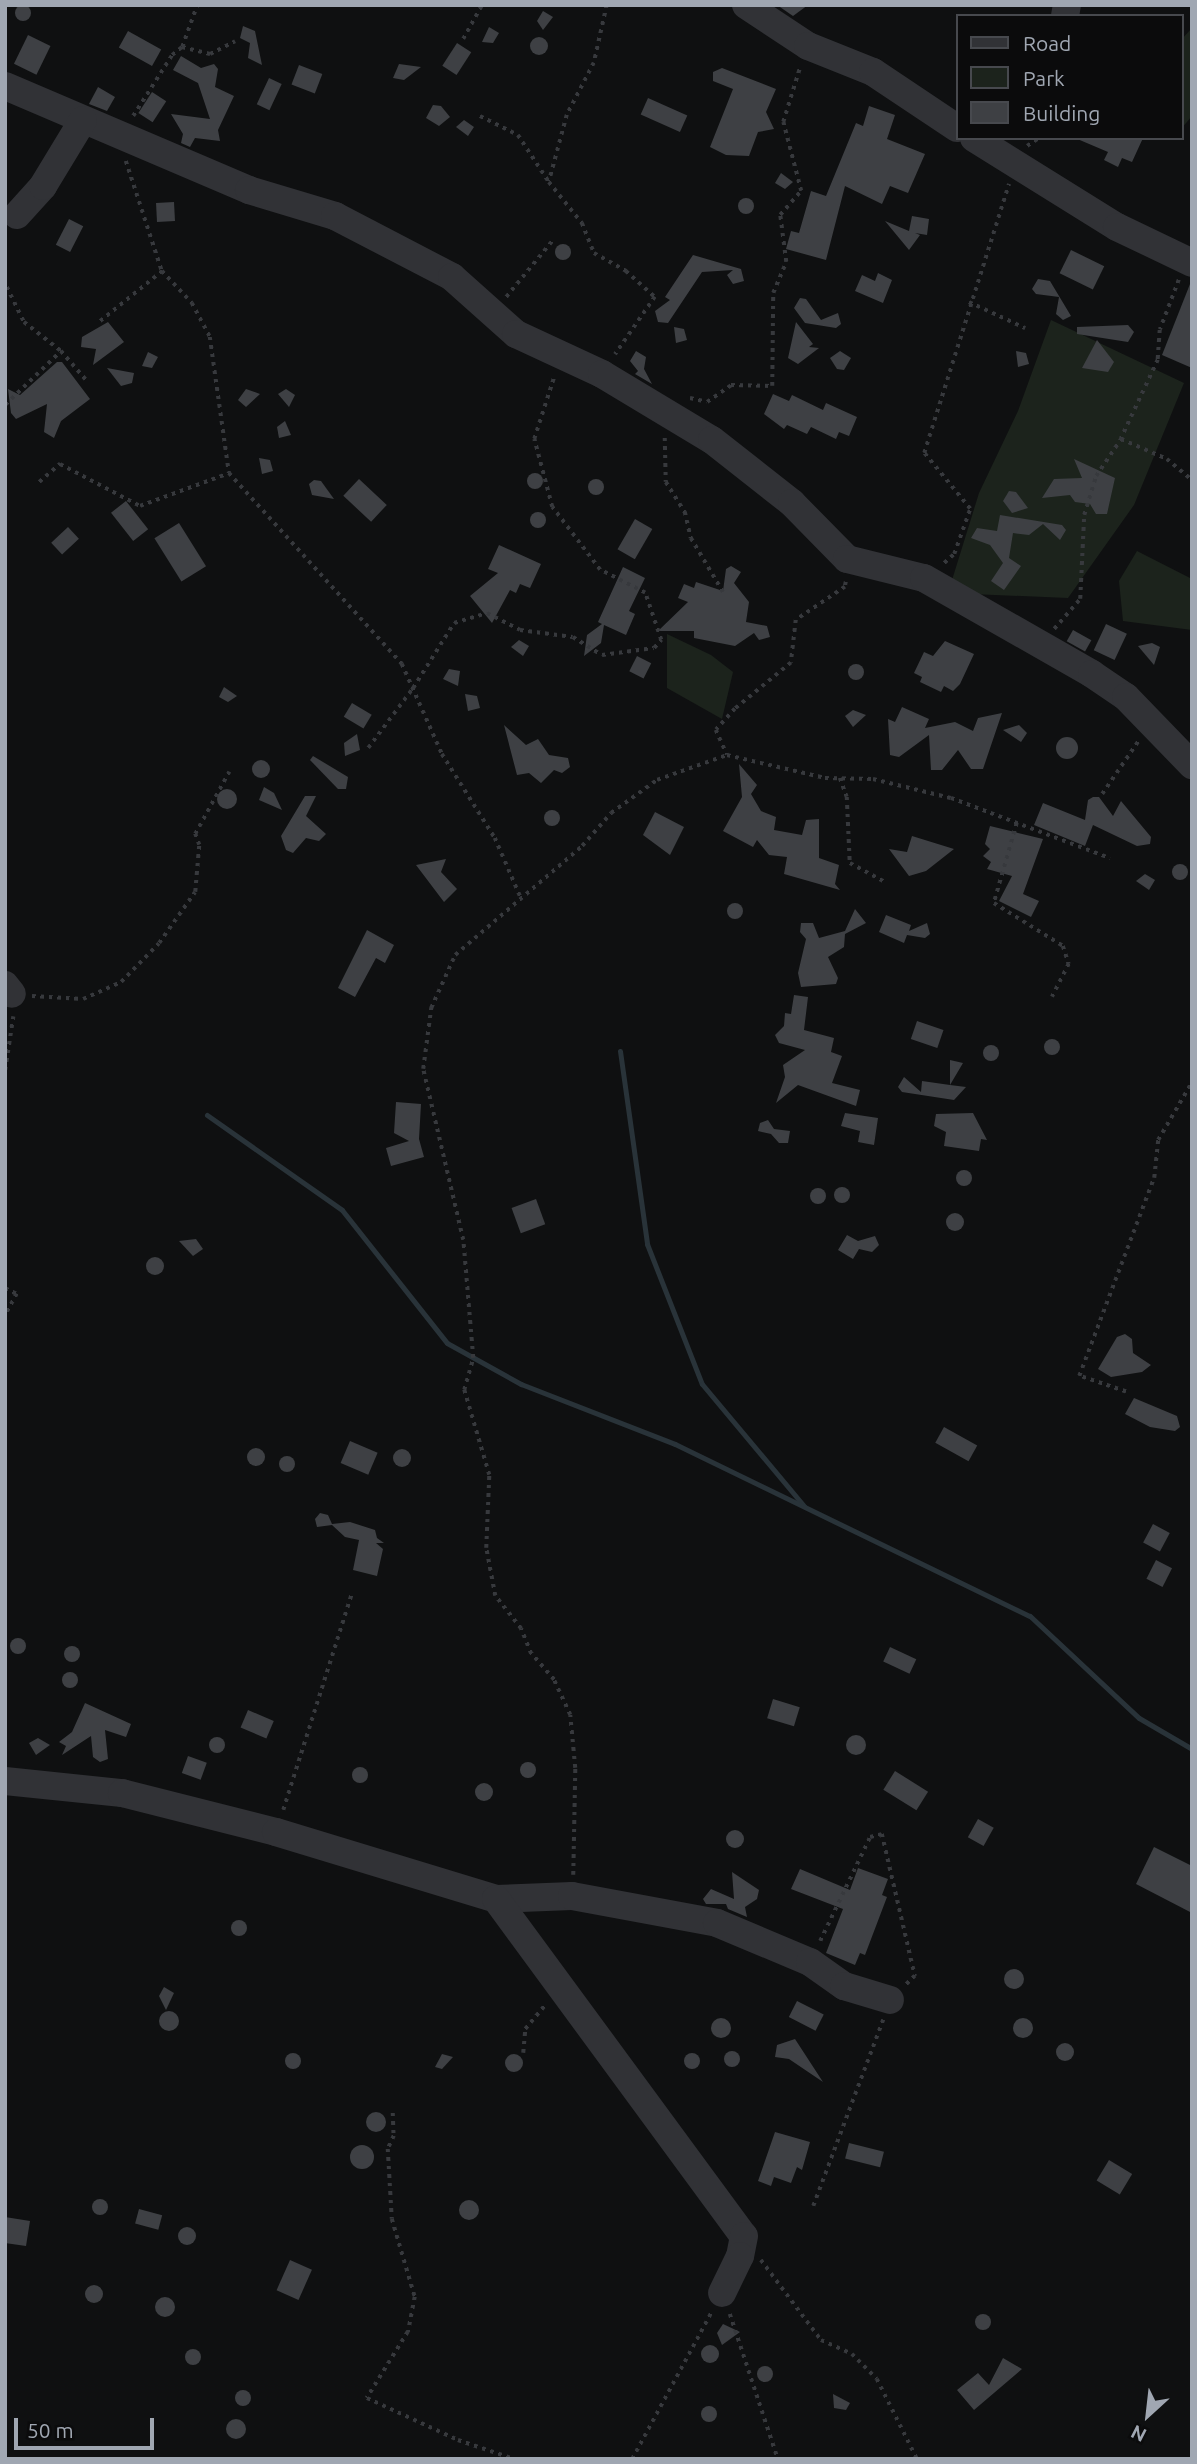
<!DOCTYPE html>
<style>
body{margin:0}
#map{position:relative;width:1197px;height:2464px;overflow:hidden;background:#0f1011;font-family:Ubuntu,sans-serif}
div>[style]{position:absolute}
.green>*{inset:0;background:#1c231c}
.stream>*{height:5px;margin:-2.5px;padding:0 2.5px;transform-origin:2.5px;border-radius:2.5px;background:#293339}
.building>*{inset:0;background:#3e4044;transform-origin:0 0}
.round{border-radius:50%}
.path>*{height:3.5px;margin-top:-1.75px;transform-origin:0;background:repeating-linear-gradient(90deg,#37393d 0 3.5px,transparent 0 8.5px)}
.minor>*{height:28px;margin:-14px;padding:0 14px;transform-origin:14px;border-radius:14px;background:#313236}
span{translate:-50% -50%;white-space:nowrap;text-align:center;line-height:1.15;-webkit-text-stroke:5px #0b0b0c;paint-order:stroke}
.frame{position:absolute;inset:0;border:7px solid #a0a7b2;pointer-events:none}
.legend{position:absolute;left:956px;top:14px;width:228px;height:126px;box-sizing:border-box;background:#0b0b0c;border:2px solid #47494e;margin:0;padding:9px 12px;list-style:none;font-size:21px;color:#a0a7b2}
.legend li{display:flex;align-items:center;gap:14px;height:35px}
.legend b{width:35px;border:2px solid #47494e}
.north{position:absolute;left:1113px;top:2380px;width:70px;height:70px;-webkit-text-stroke:5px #0b0b0c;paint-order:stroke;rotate:207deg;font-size:19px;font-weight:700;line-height:28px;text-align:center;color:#a0a7b2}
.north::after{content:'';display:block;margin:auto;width:24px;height:32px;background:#a0a7b2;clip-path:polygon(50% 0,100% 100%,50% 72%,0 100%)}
.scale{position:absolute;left:14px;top:2418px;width:140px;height:32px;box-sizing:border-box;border:4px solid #a0a7b2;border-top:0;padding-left:9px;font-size:21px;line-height:24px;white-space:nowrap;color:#a0a7b2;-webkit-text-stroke:5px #0b0b0c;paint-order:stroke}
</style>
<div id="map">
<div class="green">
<i style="clip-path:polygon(1192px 28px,1192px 116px,1181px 129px,1181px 40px)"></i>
<i style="clip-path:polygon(1051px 320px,1184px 383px,1134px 505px,1068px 598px,948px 593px,979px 493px,1018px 411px)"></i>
<i style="clip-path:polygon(1137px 551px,1192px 579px,1192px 630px,1123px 621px,1119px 581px)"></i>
<i style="clip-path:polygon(667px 634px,711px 655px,733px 672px,722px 719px,667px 688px)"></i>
</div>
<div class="stream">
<i style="left:620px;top:1051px;width:195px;rotate:82deg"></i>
<i style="left:647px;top:1244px;width:150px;rotate:68.6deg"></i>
<i style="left:702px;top:1384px;width:159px;rotate:50.1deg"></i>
<i style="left:207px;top:1115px;width:165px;rotate:35.1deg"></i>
<i style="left:342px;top:1210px;width:169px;rotate:51.7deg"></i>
<i style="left:447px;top:1343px;width:85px;rotate:29deg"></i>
<i style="left:521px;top:1384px;width:165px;rotate:21.3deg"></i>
<i style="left:675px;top:1444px;width:394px;rotate:25.9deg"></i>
<i style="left:1030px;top:1616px;width:149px;rotate:43.1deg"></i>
<i style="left:1139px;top:1718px;width:61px;rotate:30.3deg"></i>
</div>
<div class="building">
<i style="clip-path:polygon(777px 5px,808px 5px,793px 16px)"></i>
<i class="round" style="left:15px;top:5px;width:16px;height:16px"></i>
<i style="clip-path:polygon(543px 11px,553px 17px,543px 30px,537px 21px)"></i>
<i style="clip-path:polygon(243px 26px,255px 31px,262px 65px,248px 58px,250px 43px,240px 38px)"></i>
<i style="clip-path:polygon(489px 27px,499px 33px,493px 43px,482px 42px)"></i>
<i style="left:128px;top:31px;width:38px;height:19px;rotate:29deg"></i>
<i style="left:28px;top:35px;width:25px;height:32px;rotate:26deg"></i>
<i class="round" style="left:530px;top:37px;width:18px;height:18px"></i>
<i style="left:457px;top:43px;width:17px;height:27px;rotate:33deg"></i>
<i style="clip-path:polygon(181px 56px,201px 68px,214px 64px,218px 69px,215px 87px,234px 96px,218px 130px,220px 141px,195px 138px,190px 147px,181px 143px,183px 134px,171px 114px,210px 119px,198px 83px,173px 70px)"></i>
<i style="clip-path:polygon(399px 64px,421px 67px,404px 80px,393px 78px)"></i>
<i style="left:299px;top:65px;width:25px;height:21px;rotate:21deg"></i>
<i style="clip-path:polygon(722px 68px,776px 89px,766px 112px,774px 129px,758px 132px,749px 156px,726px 155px,710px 147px,733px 89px,713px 81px,713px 72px)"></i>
<i style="left:269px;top:78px;width:14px;height:29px;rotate:25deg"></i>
<i style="clip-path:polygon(98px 87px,115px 97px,107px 111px,89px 104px)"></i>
<i style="left:152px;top:92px;width:17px;height:25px;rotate:33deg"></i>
<i style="left:648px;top:98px;width:43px;height:18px;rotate:24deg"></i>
<i style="clip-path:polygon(433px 105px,441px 106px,450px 117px,439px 126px,426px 118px)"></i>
<i style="clip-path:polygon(869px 106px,895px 115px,887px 139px,925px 154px,908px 193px,890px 186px,882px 204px,845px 186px,826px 260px,786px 249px,791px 231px,799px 233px,811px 191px,826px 196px,856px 123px,863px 126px)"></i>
<i style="clip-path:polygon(464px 120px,474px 127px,468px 136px,456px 127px)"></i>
<i style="clip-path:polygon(1075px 138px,1143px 138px,1132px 162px,1122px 158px,1118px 167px,1104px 160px,1108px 152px)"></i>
<i style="clip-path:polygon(781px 173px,793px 182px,785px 189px,775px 183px)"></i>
<i class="round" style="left:738px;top:198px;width:16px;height:16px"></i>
<i style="left:174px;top:202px;width:19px;height:18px;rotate:87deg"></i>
<i style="clip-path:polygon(912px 216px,929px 219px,927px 235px,915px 233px,920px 235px,909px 250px,885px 221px,909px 231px)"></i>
<i style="left:69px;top:219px;width:16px;height:29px;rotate:27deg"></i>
<i class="round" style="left:555px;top:244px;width:16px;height:16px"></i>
<i style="left:1071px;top:250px;width:37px;height:26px;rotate:26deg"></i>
<i style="clip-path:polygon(693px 255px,741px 269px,744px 281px,733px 284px,727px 275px,733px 270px,702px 272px,668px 323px,658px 322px,655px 311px,670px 300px,665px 297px)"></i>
<i style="clip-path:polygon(878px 273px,892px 280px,883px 303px,855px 291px,862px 275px,875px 281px)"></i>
<i style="clip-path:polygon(1038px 279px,1050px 281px,1071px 316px,1063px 320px,1056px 314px,1059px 297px,1036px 294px,1032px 289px)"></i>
<i style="clip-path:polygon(1192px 279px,1192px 368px,1162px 355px)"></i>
<i style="clip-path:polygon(800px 298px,806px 299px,821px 320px,838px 313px,841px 324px,836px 328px,805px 323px,794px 308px)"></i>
<i style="clip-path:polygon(108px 322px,124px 342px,93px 365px,96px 349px,81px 347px,82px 337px)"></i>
<i style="clip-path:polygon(796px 322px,813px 344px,809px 347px,819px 348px,798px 364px,788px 358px)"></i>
<i style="clip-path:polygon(1128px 325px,1134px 332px,1128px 342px,1077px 334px,1077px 327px)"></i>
<i style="clip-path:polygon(674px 327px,684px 329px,687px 340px,676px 343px)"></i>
<i style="clip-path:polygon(1097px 340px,1114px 362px,1108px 372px,1082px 368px)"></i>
<i style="clip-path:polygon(636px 351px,646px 357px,644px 369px,652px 384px,635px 374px,638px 371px,630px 361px)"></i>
<i style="clip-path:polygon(840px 351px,851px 358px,844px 370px,837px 369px,830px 358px)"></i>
<i style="clip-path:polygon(1016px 351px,1026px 353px,1029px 364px,1018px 367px)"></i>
<i style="clip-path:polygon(148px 352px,158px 357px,152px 368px,142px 366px)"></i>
<i style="clip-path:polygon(57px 362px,62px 362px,90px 399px,61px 421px,54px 438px,44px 432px,47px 404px,16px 419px,11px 413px,8px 389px,20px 395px)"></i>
<i style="clip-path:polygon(107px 368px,134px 373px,132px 383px,121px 386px)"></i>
<i style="clip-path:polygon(246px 389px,260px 394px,246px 407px,238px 400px)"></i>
<i style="clip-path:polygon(286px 389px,295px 395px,289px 407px,278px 394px)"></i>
<i style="clip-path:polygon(773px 394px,789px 401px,792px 395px,823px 410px,826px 403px,857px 417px,849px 436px,839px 432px,836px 439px,811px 427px,807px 434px,787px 425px,784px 429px,764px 414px)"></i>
<i style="clip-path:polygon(285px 421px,291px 435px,279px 438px,277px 427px)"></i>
<i style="clip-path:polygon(259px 458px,270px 460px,273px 471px,262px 474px)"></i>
<i style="clip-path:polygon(1074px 459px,1115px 478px,1107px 514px,1096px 514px,1090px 504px,1075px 502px,1070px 495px,1042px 498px,1054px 479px,1082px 478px)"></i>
<i class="round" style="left:527px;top:473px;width:16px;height:16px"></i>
<i style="left:359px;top:479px;width:38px;height:23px;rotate:43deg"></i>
<i class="round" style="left:588px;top:479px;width:16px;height:16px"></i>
<i style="clip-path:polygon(314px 480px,321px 481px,334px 499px,312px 495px,309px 484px)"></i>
<i style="clip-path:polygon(1009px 491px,1016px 492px,1028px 508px,1012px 513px,1003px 501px)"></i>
<i style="left:126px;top:501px;width:36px;height:19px;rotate:52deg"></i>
<i class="round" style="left:530px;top:512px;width:16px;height:16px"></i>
<i style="clip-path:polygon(1000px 515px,1062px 525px,1066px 530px,1060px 540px,1043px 524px,1029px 535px,1013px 533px,1009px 558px,1021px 566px,1004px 590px,991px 581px,1003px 563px,990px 545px,971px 538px,977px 528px,997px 531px)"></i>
<i style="left:635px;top:519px;width:20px;height:35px;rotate:30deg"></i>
<i style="left:179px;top:523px;width:51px;height:29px;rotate:58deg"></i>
<i style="left:68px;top:527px;width:16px;height:23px;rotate:47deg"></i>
<i style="clip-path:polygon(499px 545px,541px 564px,530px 588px,520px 584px,516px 593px,510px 590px,492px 623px,470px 596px,498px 573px,488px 569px)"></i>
<i style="clip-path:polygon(731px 566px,741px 572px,734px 583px,749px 602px,746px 622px,767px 626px,770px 637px,759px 640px,754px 633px,735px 646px,694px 638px,694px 631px,658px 631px,688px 602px,678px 598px,684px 584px,694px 588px,696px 582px,723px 591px,726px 569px)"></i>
<i style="clip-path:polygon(623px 567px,645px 578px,629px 611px,635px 614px,626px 635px,604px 625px,601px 643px,584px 656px,587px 635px,602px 624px,598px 622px)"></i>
<i style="left:1106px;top:624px;width:23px;height:29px;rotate:25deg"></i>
<i style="left:1073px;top:630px;width:21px;height:13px;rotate:29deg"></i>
<i style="clip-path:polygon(519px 640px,529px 646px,523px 656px,511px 647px)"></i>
<i style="clip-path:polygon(945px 641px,974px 654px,960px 684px,953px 691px,944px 686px,941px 692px,920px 682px,922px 677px,914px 673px,924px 652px,933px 656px)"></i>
<i style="clip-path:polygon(1152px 643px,1160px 647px,1154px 665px,1138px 646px)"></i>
<i style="left:637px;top:656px;width:16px;height:17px;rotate:27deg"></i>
<i class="round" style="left:848px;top:664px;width:16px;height:16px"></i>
<i style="clip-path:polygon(449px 669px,460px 671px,458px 686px,443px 679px)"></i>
<i style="clip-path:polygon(224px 687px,237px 696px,228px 702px,219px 697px)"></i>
<i style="clip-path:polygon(465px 694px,477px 696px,480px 708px,468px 711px)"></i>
<i style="left:352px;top:703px;width:23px;height:16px;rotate:31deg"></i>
<i style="clip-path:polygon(902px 707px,929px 719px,925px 728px,955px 722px,973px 731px,978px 718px,1002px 713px,983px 769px,971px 769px,958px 750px,942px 770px,931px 770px,929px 735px,899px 757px,890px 755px,888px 719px,895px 722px)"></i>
<i style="clip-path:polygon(853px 710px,866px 715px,853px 727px,845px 716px)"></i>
<i style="clip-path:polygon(504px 725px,526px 745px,538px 739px,549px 755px,568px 758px,570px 767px,562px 773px,554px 770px,541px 783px,529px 773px,517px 775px)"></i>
<i style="clip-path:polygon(1019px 725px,1027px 733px,1021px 742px,1003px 730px)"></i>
<i style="clip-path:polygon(357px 734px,360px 750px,345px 756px,344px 743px)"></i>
<i class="round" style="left:1056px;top:737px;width:22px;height:22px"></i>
<i style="clip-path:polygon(313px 756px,348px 777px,346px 789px,338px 789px,310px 760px)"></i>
<i class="round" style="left:252px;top:760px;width:18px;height:18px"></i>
<i style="clip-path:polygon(739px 764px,757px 785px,751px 794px,761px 811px,776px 817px,774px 830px,802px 835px,806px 820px,819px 819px,819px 858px,839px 865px,835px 884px,840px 890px,784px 874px,787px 857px,769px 855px,757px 840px,753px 847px,723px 831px,742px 797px)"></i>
<i style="clip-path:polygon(264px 787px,274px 793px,282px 810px,259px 800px)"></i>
<i class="round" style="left:217px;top:789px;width:20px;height:20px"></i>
<i style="clip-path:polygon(305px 796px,316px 796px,306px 816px,326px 834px,319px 841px,306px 838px,293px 853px,286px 850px,281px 836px)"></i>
<i style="clip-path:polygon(1093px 797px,1099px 797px,1113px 816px,1121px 801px,1151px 837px,1150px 844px,1137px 846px,1093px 825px,1085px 846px,1034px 825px,1043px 803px,1085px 820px,1088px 800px)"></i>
<i class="round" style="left:544px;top:810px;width:16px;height:16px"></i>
<i style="clip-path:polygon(655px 812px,684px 827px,670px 855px,643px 835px)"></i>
<i style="clip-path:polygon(990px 826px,1043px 839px,1023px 894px,1039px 901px,1031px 917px,999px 901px,1012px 876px,987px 869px,991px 862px,983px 856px,990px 849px,985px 844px)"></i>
<i style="clip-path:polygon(912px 836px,954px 849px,926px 871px,909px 876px,889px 849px,907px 852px)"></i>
<i style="clip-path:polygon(446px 859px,441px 872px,457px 889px,444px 902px,416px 865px)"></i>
<i class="round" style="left:1172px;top:864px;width:16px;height:16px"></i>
<i style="clip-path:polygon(1145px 874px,1155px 880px,1149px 890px,1136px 881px)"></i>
<i class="round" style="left:727px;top:903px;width:16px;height:16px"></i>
<i style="clip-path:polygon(855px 909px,866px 923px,845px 934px,844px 947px,828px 957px,838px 978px,836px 984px,801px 987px,798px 973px,806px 939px,800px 932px,801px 923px,813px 923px,819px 938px,845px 931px)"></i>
<i style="clip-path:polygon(886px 915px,911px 925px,909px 931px,927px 923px,930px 934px,925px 938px,907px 935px,904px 943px,879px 932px)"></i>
<i style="clip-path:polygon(367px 930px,394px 945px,385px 963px,376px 958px,355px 997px,338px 988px)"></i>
<i style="clip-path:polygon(794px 995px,808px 997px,804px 1030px,834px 1038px,831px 1052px,842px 1056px,832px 1083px,860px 1090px,856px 1106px,798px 1085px,776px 1103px,785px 1077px,783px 1065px,805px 1050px,779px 1043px,775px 1035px,784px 1026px,785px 1013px,791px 1014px)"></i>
<i style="left:917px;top:1021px;width:28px;height:19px;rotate:19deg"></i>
<i class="round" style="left:1044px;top:1039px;width:16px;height:16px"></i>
<i class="round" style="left:983px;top:1045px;width:16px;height:16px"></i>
<i style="clip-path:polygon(950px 1060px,963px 1063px,950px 1085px,966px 1087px,954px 1100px,902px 1092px,898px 1087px,904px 1077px,921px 1092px,922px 1081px,950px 1085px)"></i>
<i style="clip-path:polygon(396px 1102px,421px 1104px,419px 1139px,424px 1157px,391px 1166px,386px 1148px,409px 1141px,394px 1133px)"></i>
<i style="clip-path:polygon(845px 1113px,878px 1118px,874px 1145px,858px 1142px,860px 1131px,841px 1126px)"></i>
<i style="clip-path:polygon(973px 1113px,987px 1140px,981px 1139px,979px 1151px,944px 1146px,946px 1132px,934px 1126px,936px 1114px)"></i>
<i style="clip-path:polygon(768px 1120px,774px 1129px,790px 1131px,788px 1143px,779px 1143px,771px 1134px,758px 1131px,760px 1123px)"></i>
<i class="round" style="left:956px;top:1170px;width:16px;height:16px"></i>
<i class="round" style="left:834px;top:1187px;width:16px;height:16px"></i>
<i class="round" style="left:810px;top:1188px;width:16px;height:16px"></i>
<i style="left:536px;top:1199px;width:27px;height:26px;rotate:70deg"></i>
<i class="round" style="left:946px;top:1213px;width:18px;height:18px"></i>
<i style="clip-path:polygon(847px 1235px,858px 1241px,875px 1236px,879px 1245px,872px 1252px,859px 1249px,853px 1259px,838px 1250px)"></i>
<i style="clip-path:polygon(196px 1239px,203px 1249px,193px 1256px,179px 1241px)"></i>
<i class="round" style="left:146px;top:1257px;width:18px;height:18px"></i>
<i style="clip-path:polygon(1125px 1334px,1132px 1339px,1133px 1353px,1151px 1365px,1142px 1372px,1111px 1377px,1098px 1369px,1117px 1337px)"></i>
<i style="clip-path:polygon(1134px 1398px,1177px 1416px,1180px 1427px,1175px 1431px,1150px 1427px,1125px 1414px)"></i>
<i style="left:944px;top:1427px;width:38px;height:18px;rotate:29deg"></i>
<i style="left:350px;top:1441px;width:30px;height:24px;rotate:23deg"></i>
<i class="round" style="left:247px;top:1448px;width:18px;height:18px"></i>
<i class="round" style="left:393px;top:1449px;width:18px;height:18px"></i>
<i class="round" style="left:279px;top:1456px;width:16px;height:16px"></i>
<i style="clip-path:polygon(320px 1513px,328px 1515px,332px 1524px,350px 1522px,375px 1530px,377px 1538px,384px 1543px,376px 1543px,383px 1549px,377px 1576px,353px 1570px,359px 1540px,345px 1537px,332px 1525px,317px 1527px,315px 1519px)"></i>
<i style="left:1153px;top:1524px;width:19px;height:21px;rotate:28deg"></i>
<i style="left:1156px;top:1560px;width:18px;height:21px;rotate:27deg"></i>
<i class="round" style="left:10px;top:1638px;width:16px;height:16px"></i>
<i class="round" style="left:64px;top:1646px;width:16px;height:16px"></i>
<i style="left:890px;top:1647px;width:29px;height:16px;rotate:25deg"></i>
<i class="round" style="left:62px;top:1672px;width:16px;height:16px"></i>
<i style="left:773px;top:1699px;width:28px;height:20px;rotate:17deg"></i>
<i style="clip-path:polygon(85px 1703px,131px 1724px,126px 1737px,105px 1730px,108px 1759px,100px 1762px,93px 1757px,91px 1736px,62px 1755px,66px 1746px,59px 1742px,72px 1732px)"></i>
<i style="left:248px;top:1710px;width:28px;height:19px;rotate:23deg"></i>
<i class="round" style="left:846px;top:1735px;width:20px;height:20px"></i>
<i class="round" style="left:209px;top:1737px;width:16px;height:16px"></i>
<i style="clip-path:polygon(38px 1738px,50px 1745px,36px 1755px,29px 1743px)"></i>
<i style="left:188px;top:1756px;width:20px;height:18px;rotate:20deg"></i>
<i class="round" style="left:520px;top:1762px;width:16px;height:16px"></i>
<i class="round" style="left:352px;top:1767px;width:16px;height:16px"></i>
<i style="left:895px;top:1771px;width:39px;height:22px;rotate:32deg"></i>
<i class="round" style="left:475px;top:1783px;width:18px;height:18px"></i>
<i style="left:978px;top:1819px;width:18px;height:21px;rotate:29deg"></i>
<i class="round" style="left:726px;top:1830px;width:18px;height:18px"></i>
<i style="clip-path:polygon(1154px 1847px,1192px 1866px,1192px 1913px,1136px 1884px)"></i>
<i style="clip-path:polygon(858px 1868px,888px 1879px,882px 1895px,887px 1897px,865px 1955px,860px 1953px,855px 1965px,826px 1953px,843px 1909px,791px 1889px,800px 1869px,850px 1890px)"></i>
<i style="clip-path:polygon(732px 1872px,759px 1890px,757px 1899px,745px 1907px,747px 1917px,728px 1909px,726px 1904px,706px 1904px,703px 1899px,711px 1889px,734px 1899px)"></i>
<i class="round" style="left:231px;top:1920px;width:16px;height:16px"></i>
<i class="round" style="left:1004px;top:1969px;width:20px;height:20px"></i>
<i style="clip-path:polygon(164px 1987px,174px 1993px,166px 2010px,159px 1996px)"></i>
<i style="left:797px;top:2001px;width:30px;height:18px;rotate:27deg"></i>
<i class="round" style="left:159px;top:2011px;width:20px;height:20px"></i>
<i class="round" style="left:711px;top:2018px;width:20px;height:20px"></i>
<i class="round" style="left:1013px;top:2018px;width:20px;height:20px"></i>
<i style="clip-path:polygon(795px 2039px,823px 2082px,789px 2059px,775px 2057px,777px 2045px)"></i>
<i class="round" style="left:1056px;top:2043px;width:18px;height:18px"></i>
<i class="round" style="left:724px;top:2051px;width:16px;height:16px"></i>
<i class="round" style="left:684px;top:2053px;width:16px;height:16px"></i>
<i class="round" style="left:285px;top:2053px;width:16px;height:16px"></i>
<i class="round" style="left:505px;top:2054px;width:18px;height:18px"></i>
<i style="clip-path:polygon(442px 2054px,453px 2057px,442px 2069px,435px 2067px)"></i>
<i class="round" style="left:366px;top:2112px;width:20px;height:20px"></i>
<i style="clip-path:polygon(775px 2132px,810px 2142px,802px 2170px,797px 2167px,791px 2183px,774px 2177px,771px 2186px,758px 2181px)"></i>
<i style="left:849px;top:2143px;width:36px;height:16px;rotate:14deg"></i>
<i class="round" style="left:350px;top:2145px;width:24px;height:24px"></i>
<i style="left:1109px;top:2160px;width:27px;height:24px;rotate:31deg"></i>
<i class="round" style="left:92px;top:2199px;width:16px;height:16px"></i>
<i class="round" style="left:459px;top:2200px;width:20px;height:20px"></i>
<i style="left:139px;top:2209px;width:24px;height:15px;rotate:15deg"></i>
<i style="clip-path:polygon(5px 2217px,30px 2221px,26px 2246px,5px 2243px)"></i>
<i class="round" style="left:178px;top:2227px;width:18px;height:18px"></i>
<i style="left:290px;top:2260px;width:24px;height:33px;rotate:24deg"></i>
<i class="round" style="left:85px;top:2285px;width:18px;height:18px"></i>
<i class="round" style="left:155px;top:2297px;width:20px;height:20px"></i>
<i class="round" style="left:975px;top:2314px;width:16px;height:16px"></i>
<i style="clip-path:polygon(723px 2324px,740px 2332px,722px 2345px,717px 2333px)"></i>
<i class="round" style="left:701px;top:2345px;width:18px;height:18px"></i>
<i class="round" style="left:185px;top:2349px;width:16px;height:16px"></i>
<i style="clip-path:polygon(1003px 2358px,1022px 2369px,974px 2410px,957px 2390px,978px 2373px,989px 2385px)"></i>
<i class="round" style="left:757px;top:2366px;width:16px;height:16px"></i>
<i class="round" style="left:235px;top:2390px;width:16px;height:16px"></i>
<i style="clip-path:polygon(833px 2394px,850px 2403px,846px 2410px,834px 2408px)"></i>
<i class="round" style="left:701px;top:2406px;width:16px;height:16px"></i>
<i class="round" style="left:226px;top:2419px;width:20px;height:20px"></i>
</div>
<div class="path">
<i style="left:607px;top:5px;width:59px;rotate:102.6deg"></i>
<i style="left:594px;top:63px;width:59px;rotate:117.4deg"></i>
<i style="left:567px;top:115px;width:69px;rotate:105deg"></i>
<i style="left:549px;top:182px;width:53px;rotate:51.2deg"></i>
<i style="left:582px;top:223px;width:32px;rotate:68deg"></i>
<i style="left:594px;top:253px;width:37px;rotate:29deg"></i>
<i style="left:626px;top:271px;width:39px;rotate:42deg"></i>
<i style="left:655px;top:297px;width:70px;rotate:124.6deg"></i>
<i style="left:463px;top:39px;width:39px;rotate:-61deg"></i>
<i style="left:182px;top:47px;width:45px;rotate:-70.3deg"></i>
<i style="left:133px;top:116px;width:72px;rotate:-57.4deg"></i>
<i style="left:172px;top:55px;width:13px;rotate:-39deg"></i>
<i style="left:182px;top:47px;width:29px;rotate:14deg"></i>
<i style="left:210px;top:54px;width:28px;rotate:-27deg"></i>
<i style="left:480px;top:116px;width:42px;rotate:26.6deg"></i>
<i style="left:518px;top:135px;width:56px;rotate:56.6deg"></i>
<i style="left:1027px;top:146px;width:14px;rotate:-34deg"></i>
<i style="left:126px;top:161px;width:116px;rotate:71.9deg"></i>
<i style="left:162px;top:271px;width:44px;rotate:46.8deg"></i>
<i style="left:192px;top:303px;width:38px;rotate:62deg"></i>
<i style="left:210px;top:337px;width:137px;rotate:82deg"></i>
<i style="left:229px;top:473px;width:258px;rotate:47.8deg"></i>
<i style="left:402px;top:664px;width:98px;rotate:66deg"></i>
<i style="left:442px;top:754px;width:99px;rotate:57.8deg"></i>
<i style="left:495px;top:838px;width:65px;rotate:66.6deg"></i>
<i style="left:1179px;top:280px;width:53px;rotate:110.8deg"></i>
<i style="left:1160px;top:330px;width:30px;rotate:94deg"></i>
<i style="left:1158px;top:360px;width:87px;rotate:115.1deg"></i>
<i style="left:1121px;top:439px;width:50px;rotate:23.5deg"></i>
<i style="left:1167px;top:459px;width:33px;rotate:40deg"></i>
<i style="left:7px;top:287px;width:39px;rotate:64deg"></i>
<i style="left:24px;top:322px;width:47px;rotate:38.1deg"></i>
<i style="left:61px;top:351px;width:38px;rotate:49deg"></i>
<i style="left:506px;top:297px;width:74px;rotate:-50.5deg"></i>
<i style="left:969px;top:302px;width:62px;rotate:24.9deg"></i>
<i style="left:100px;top:321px;width:80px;rotate:-38.9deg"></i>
<i style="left:690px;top:398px;width:17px;rotate:13deg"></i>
<i style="left:707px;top:402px;width:29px;rotate:-35deg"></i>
<i style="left:731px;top:385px;width:41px;rotate:1.4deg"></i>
<i style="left:772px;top:386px;width:93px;rotate:-89.4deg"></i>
<i style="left:773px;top:293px;width:34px;rotate:-67deg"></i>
<i style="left:786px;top:262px;width:47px;rotate:-97.3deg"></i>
<i style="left:780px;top:215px;width:32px;rotate:-49deg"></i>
<i style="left:801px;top:191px;width:71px;rotate:-104.6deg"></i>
<i style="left:783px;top:122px;width:58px;rotate:-72.8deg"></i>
<i style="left:5px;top:405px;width:78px;rotate:-44deg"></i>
<i style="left:665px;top:438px;width:44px;rotate:88.7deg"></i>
<i style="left:666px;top:482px;width:36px;rotate:58deg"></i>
<i style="left:685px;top:512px;width:27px;rotate:77deg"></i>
<i style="left:691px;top:538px;width:63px;rotate:59.3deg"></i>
<i style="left:39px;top:482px;width:28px;rotate:-41deg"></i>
<i style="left:60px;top:464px;width:90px;rotate:27.7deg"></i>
<i style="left:140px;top:506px;width:95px;rotate:-20.3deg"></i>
<i style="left:944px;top:563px;width:13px;rotate:-42deg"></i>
<i style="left:954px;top:554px;width:48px;rotate:-70.4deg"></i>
<i style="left:970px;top:509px;width:72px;rotate:-129.4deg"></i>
<i style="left:924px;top:453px;width:282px;rotate:-72.5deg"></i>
<i style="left:846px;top:582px;width:5px;rotate:101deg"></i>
<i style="left:845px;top:587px;width:59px;rotate:146deg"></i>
<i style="left:796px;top:620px;width:43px;rotate:96.6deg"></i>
<i style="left:791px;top:663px;width:72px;rotate:140.6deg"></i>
<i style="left:735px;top:709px;width:28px;rotate:132deg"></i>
<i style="left:716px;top:730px;width:27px;rotate:66deg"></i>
<i style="left:727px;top:755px;width:101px;rotate:13.2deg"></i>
<i style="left:825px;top:778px;width:48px;rotate:1.2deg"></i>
<i style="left:873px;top:779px;width:80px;rotate:13.7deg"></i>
<i style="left:951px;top:798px;width:170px;rotate:20.7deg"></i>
<i style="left:1054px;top:629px;width:40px;rotate:-49deg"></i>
<i style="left:1080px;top:599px;width:84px;rotate:-87.3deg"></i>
<i style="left:1084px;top:515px;width:41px;rotate:-72.9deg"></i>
<i style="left:1096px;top:476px;width:45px;rotate:-56deg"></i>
<i style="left:368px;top:748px;width:75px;rotate:-53.1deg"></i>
<i style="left:413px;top:688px;width:77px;rotate:-57.8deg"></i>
<i style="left:454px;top:623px;width:34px;rotate:-17deg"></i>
<i style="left:487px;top:613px;width:37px;rotate:27deg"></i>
<i style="left:520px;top:630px;width:53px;rotate:7.5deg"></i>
<i style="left:573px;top:637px;width:34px;rotate:32deg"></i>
<i style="left:602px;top:655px;width:52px;rotate:-7.7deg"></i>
<i style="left:654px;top:648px;width:11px;rotate:-49deg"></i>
<i style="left:661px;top:640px;width:50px;rotate:-108.8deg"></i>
<i style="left:645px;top:593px;width:51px;rotate:-152.9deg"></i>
<i style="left:600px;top:570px;width:79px;rotate:-127.3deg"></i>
<i style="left:552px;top:507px;width:70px;rotate:-104.8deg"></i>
<i style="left:534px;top:439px;width:65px;rotate:-72.1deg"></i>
<i style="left:840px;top:778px;width:20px;rotate:70deg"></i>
<i style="left:847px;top:797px;width:66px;rotate:87.4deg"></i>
<i style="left:850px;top:863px;width:42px;rotate:28.4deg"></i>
<i style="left:1102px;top:794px;width:65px;rotate:-55.6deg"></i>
<i style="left:1017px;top:823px;width:83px;rotate:106deg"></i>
<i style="left:994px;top:903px;width:81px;rotate:31.9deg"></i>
<i style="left:1063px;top:946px;width:19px;rotate:72deg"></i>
<i style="left:1069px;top:964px;width:37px;rotate:117deg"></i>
<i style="left:32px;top:996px;width:51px;rotate:3.4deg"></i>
<i style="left:83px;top:999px;width:42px;rotate:-24.1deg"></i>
<i style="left:121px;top:982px;width:54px;rotate:-45.7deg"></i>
<i style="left:159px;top:943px;width:62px;rotate:-54.8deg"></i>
<i style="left:195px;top:892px;width:47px;rotate:-85.1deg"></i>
<i style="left:199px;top:845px;width:12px;rotate:-110deg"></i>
<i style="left:195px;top:834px;width:71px;rotate:-61.3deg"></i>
<i style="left:5px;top:1070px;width:54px;rotate:-81.4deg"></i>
<i style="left:5px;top:1288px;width:13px;rotate:27deg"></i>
<i style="left:17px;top:1294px;width:25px;rotate:119deg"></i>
<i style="left:1126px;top:1392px;width:50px;rotate:-161.2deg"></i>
<i style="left:1079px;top:1376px;width:212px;rotate:-69.3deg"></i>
<i style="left:1154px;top:1178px;width:38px;rotate:-84deg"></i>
<i style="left:1158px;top:1140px;width:67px;rotate:-59.6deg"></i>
<i style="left:283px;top:1810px;width:225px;rotate:-72.4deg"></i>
<i style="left:573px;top:1875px;width:107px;rotate:-88.9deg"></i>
<i style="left:575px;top:1768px;width:53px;rotate:-95.4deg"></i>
<i style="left:570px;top:1715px;width:38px;rotate:-115deg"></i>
<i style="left:554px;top:1680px;width:35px;rotate:-131deg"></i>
<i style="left:531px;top:1654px;width:27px;rotate:-112deg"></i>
<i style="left:521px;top:1629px;width:42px;rotate:-128.2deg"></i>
<i style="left:495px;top:1596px;width:49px;rotate:-100.6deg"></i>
<i style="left:486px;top:1548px;width:73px;rotate:-87.6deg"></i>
<i style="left:489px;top:1475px;width:89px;rotate:-106.4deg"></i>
<i style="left:464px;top:1390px;width:33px;rotate:-74deg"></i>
<i style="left:473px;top:1358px;width:118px;rotate:-94.8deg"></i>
<i style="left:463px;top:1240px;width:176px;rotate:-103.2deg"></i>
<i style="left:423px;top:1069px;width:62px;rotate:-82.5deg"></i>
<i style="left:431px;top:1008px;width:58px;rotate:-65.6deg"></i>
<i style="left:455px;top:955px;width:167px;rotate:-40.6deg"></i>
<i style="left:582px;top:846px;width:44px;rotate:-48.7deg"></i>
<i style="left:611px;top:813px;width:57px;rotate:-35.7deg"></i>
<i style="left:657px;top:780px;width:74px;rotate:-19.7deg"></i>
<i style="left:820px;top:1941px;width:115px;rotate:-64.3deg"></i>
<i style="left:870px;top:1837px;width:12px;rotate:-14deg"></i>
<i style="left:882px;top:1834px;width:146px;rotate:76.9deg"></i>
<i style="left:915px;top:1976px;width:13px;rotate:135deg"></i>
<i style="left:523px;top:2053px;width:24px;rotate:-85deg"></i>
<i style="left:525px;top:2029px;width:33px;rotate:-50deg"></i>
<i style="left:393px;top:2113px;width:23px;rotate:88deg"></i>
<i style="left:394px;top:2136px;width:14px;rotate:115deg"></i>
<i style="left:388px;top:2149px;width:70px;rotate:86.7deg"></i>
<i style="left:392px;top:2219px;width:81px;rotate:73.6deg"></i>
<i style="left:415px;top:2297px;width:36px;rotate:101deg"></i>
<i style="left:408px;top:2332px;width:78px;rotate:121.8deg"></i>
<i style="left:367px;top:2398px;width:100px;rotate:24.8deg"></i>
<i style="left:458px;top:2440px;width:59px;rotate:18.7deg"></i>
<i style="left:813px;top:2206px;width:199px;rotate:-69.4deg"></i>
<i style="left:761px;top:2260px;width:100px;rotate:53.1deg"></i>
<i style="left:821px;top:2340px;width:34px;rotate:24deg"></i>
<i style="left:852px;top:2354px;width:35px;rotate:45deg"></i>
<i style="left:877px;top:2379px;width:89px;rotate:63.4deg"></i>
<i style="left:730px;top:2314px;width:153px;rotate:71.7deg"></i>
<i style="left:632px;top:2459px;width:166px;rotate:-61.6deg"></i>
</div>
<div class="minor">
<i style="left:746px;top:5px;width:74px;rotate:33.5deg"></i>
<i style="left:808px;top:46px;width:70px;rotate:21.8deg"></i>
<i style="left:873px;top:72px;width:101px;rotate:33.7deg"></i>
<i style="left:1065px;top:16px;width:11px;rotate:-80deg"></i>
<i style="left:5px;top:86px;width:265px;rotate:23.1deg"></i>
<i style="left:249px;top:190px;width:90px;rotate:16.8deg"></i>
<i style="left:335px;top:216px;width:132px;rotate:27.5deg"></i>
<i style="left:452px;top:277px;width:86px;rotate:41.7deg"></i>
<i style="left:516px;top:334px;width:95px;rotate:24.9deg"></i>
<i style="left:602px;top:374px;width:128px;rotate:31deg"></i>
<i style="left:712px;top:440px;width:102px;rotate:38.2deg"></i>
<i style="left:792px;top:503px;width:78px;rotate:45.5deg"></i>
<i style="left:847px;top:559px;width:79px;rotate:13.9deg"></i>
<i style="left:924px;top:578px;width:193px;rotate:29.7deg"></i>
<i style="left:1092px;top:674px;width:41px;rotate:34.1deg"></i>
<i style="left:1126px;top:697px;width:95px;rotate:45.9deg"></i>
<i style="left:974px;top:138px;width:168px;rotate:31.9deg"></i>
<i style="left:1117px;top:227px;width:83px;rotate:25.6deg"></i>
<i style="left:17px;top:215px;width:39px;rotate:-48deg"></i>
<i style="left:43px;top:186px;width:77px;rotate:-58.8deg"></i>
<i style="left:5px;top:985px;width:11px;rotate:52deg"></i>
<i style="left:5px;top:1781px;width:118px;rotate:5.9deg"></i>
<i style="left:122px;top:1793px;width:159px;rotate:14.2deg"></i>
<i style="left:276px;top:1832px;width:230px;rotate:16.9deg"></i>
<i style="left:496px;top:1899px;width:76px;rotate:-2.3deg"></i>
<i style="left:572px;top:1896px;width:147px;rotate:10.5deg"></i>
<i style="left:717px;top:1923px;width:101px;rotate:22.8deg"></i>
<i style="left:810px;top:1962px;width:42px;rotate:35.2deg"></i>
<i style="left:844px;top:1986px;width:48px;rotate:16.9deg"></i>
<i style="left:496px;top:1899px;width:418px;rotate:53.7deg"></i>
<i style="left:744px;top:2236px;width:20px;rotate:101deg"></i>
<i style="left:740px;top:2256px;width:41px;rotate:115.9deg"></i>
</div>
<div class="frame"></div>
<ul class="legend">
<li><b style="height:9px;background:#313236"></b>Road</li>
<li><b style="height:19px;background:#1c231c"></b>Park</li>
<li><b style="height:19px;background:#3e4044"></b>Building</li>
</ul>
<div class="north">N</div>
<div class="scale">50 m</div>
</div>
